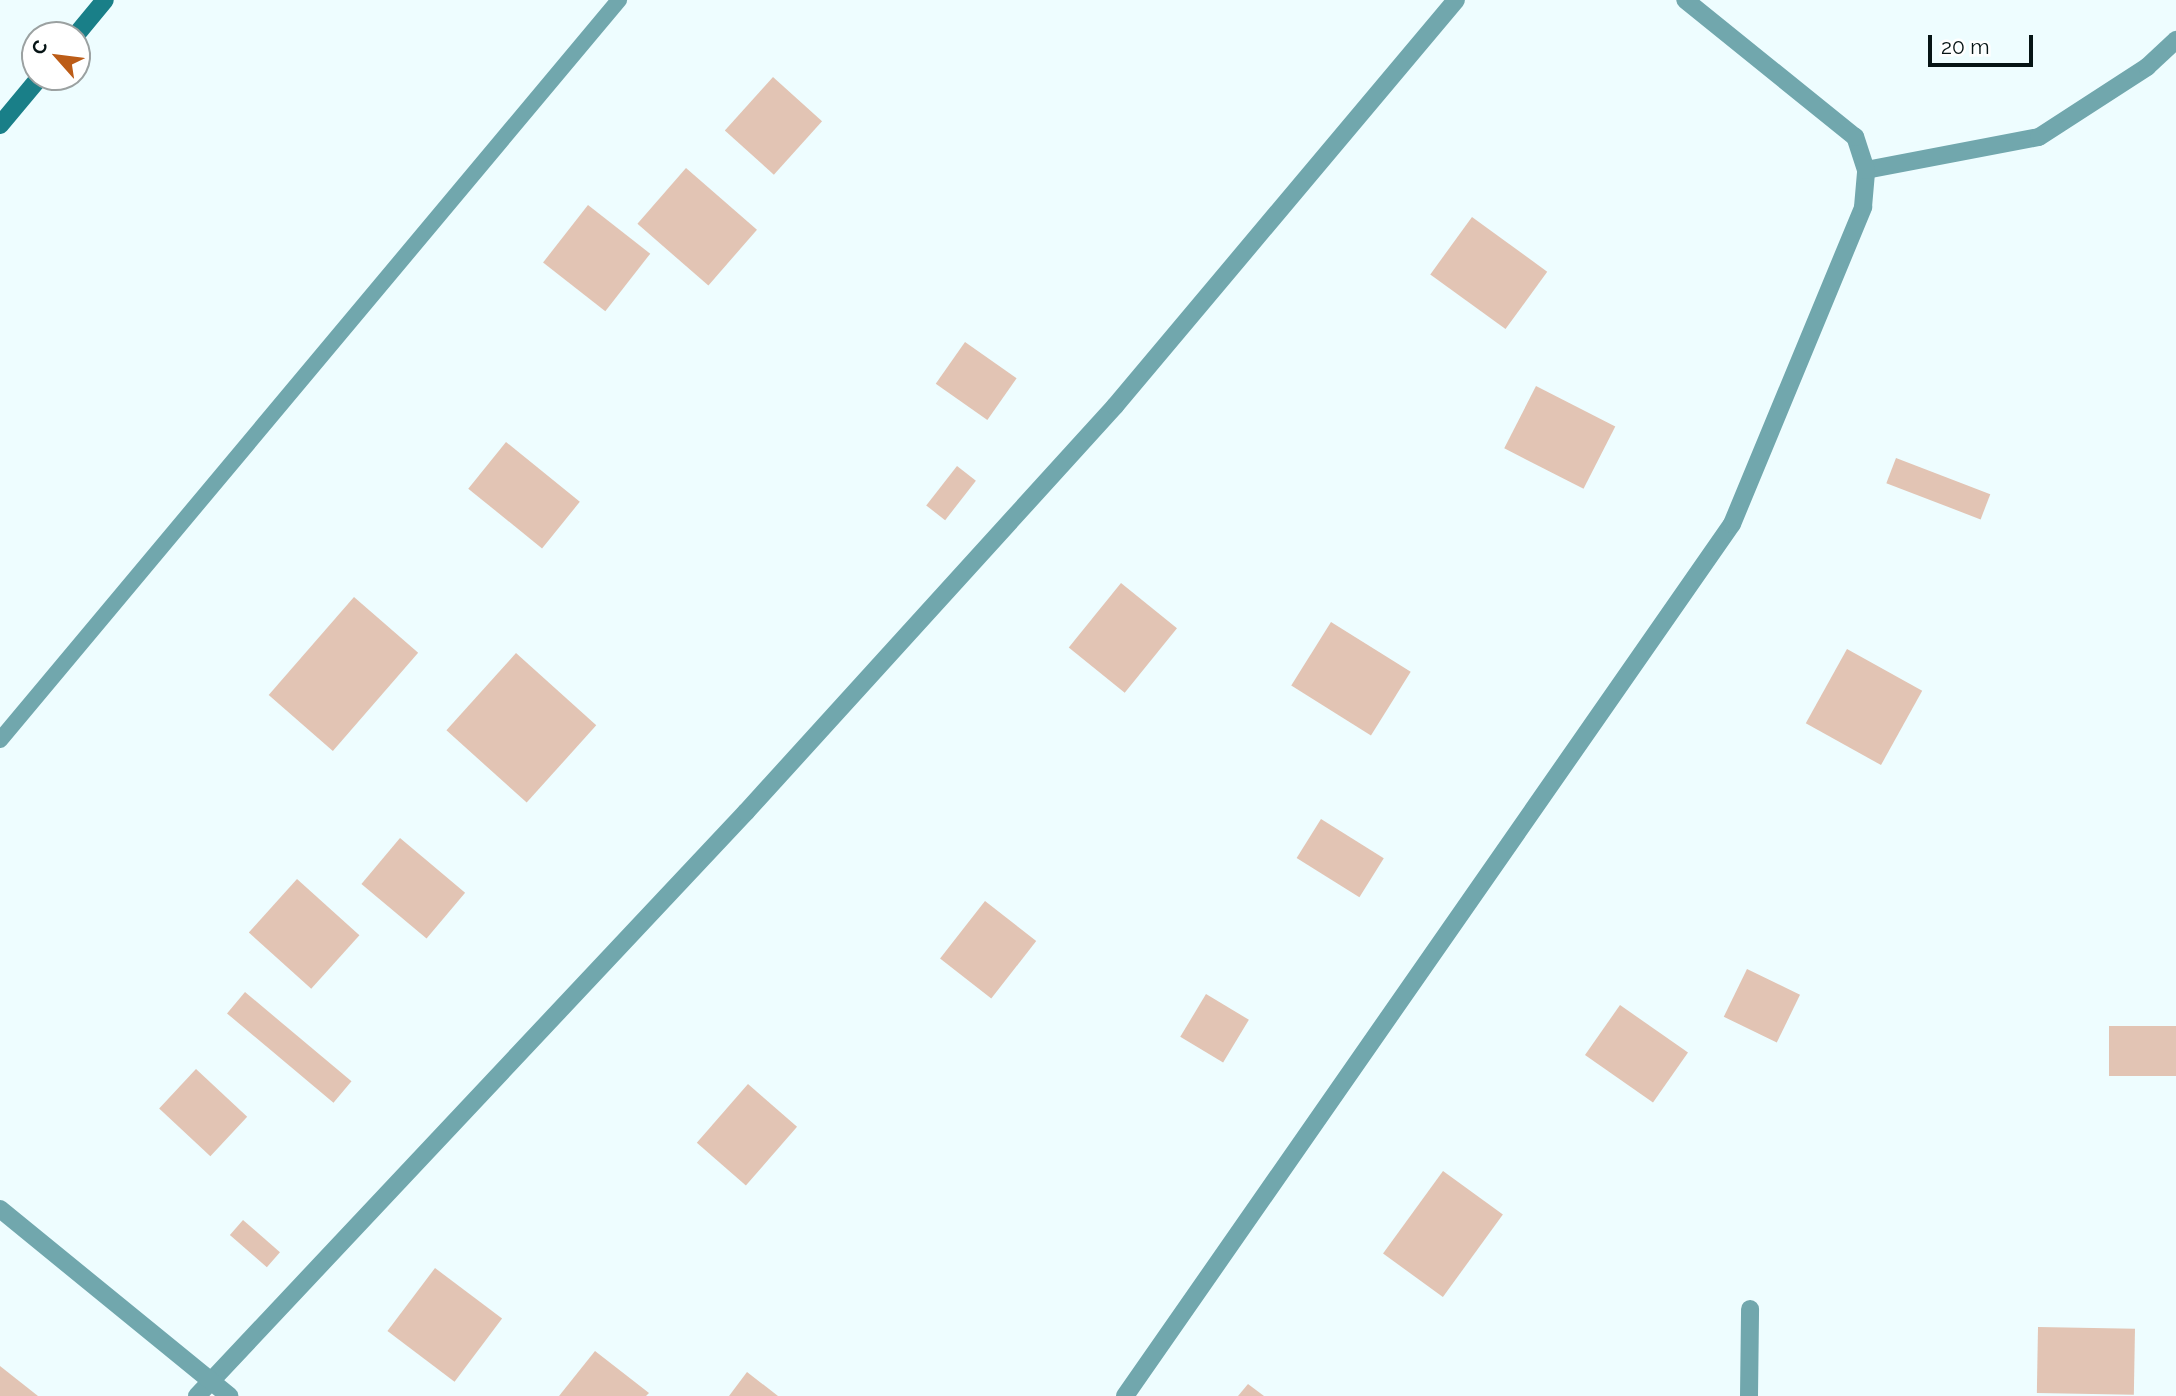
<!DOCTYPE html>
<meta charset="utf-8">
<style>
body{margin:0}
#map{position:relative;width:2176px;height:1396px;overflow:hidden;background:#eefdff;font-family:Raleway,sans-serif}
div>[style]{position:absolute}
.building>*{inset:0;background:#e2c4b4;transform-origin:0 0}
.service>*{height:16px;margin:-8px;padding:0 8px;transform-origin:8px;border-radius:8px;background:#71a7ad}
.minor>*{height:18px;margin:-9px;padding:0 9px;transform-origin:9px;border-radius:9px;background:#71a7ad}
.tertiary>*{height:18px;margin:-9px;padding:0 9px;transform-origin:9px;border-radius:9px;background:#71a7ad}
.secondary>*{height:18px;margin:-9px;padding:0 9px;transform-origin:9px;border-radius:9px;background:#197f88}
span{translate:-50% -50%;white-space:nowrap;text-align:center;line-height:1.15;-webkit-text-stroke:6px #fff;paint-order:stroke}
.north{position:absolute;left:21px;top:21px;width:70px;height:70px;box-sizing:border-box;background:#fff;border:2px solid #9ba1a1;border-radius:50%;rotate:298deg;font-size:19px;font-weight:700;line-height:28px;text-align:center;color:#061415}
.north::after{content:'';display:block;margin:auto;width:24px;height:32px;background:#bc5c17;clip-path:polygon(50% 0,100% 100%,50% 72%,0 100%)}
.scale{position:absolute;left:1928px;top:35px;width:105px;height:32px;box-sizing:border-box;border:4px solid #061415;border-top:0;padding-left:9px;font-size:21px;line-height:24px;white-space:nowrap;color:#061415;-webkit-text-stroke:5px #fff;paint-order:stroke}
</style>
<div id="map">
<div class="building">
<i style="left:773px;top:77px;width:66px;height:72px;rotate:42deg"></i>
<i style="left:686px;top:168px;width:94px;height:74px;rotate:41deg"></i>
<i style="left:588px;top:205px;width:79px;height:73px;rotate:38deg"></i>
<i style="left:1472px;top:217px;width:93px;height:71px;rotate:36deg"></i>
<i style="left:965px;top:342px;width:63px;height:51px;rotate:35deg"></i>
<i style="left:1536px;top:386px;width:89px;height:70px;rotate:27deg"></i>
<i style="left:506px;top:442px;width:95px;height:60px;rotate:39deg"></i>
<i style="left:1896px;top:458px;width:101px;height:27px;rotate:21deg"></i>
<i style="left:957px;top:466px;width:24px;height:50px;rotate:38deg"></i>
<i style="left:1121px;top:583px;width:72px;height:83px;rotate:39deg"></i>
<i style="left:354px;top:597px;width:85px;height:130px;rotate:41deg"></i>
<i style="left:1331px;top:622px;width:94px;height:75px;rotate:32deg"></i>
<i style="left:1847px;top:649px;width:86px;height:85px;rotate:29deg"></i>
<i style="left:516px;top:653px;width:108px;height:104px;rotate:42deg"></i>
<i style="left:1321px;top:819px;width:74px;height:46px;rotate:32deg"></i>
<i style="left:400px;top:838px;width:85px;height:60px;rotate:40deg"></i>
<i style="left:297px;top:879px;width:84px;height:72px;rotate:42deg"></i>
<i style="left:985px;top:901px;width:65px;height:73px;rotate:38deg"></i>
<i style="left:1747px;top:969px;width:59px;height:53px;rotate:26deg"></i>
<i style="left:245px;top:992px;width:139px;height:28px;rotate:40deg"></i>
<i style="left:1206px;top:994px;width:50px;height:50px;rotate:31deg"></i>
<i style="left:1620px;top:1005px;width:83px;height:61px;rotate:35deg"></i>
<i style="left:2176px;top:1026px;width:50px;height:67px;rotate:90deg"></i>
<i style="left:196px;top:1069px;width:70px;height:54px;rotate:43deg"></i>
<i style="left:748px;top:1084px;width:65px;height:78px;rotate:41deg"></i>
<i style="left:1443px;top:1171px;width:74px;height:102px;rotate:36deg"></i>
<i style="left:243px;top:1220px;width:49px;height:20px;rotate:41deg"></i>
<i style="left:435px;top:1268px;width:84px;height:79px;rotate:37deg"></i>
<i style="left:2038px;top:1327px;width:97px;height:66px;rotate:1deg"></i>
<i style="clip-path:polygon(595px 1351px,649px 1393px,646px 1396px,559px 1396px)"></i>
<i style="clip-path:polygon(0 1366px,38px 1396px,0 1396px)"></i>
<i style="clip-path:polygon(747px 1372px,778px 1396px,729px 1396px)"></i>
<i style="clip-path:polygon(1248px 1384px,1264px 1396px,1238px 1396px)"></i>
</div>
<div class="service">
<i style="left:0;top:740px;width:965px;rotate:-50.09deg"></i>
</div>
<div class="minor">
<i style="left:1866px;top:170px;width:176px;rotate:-10.8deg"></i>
<i style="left:2039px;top:137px;width:129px;rotate:-32.9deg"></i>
<i style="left:2147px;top:67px;width:40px;rotate:-43deg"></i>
<i style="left:197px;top:1396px;width:802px;rotate:-46.77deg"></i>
<i style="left:746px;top:812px;width:549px;rotate:-47.73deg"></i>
<i style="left:1115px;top:406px;width:530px;rotate:-49.97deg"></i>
<i style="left:1125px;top:1396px;width:1062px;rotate:-55.16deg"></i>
<i style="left:1732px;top:524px;width:343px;rotate:-67.5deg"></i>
<i style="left:1863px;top:207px;width:37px;rotate:-85deg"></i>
<i style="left:1866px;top:170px;width:35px;rotate:-108deg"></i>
<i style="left:1855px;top:137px;width:218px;rotate:-141.1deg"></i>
<i style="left:1749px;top:1396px;width:87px;rotate:-89.3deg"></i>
</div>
<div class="tertiary">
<i style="left:0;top:1209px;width:296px;rotate:39.2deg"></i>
</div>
<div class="secondary">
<i style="left:76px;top:35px;width:45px;rotate:-50.4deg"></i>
<i style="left:0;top:125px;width:62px;rotate:-50.2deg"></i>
</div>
<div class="north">С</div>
<div class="scale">20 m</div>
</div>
